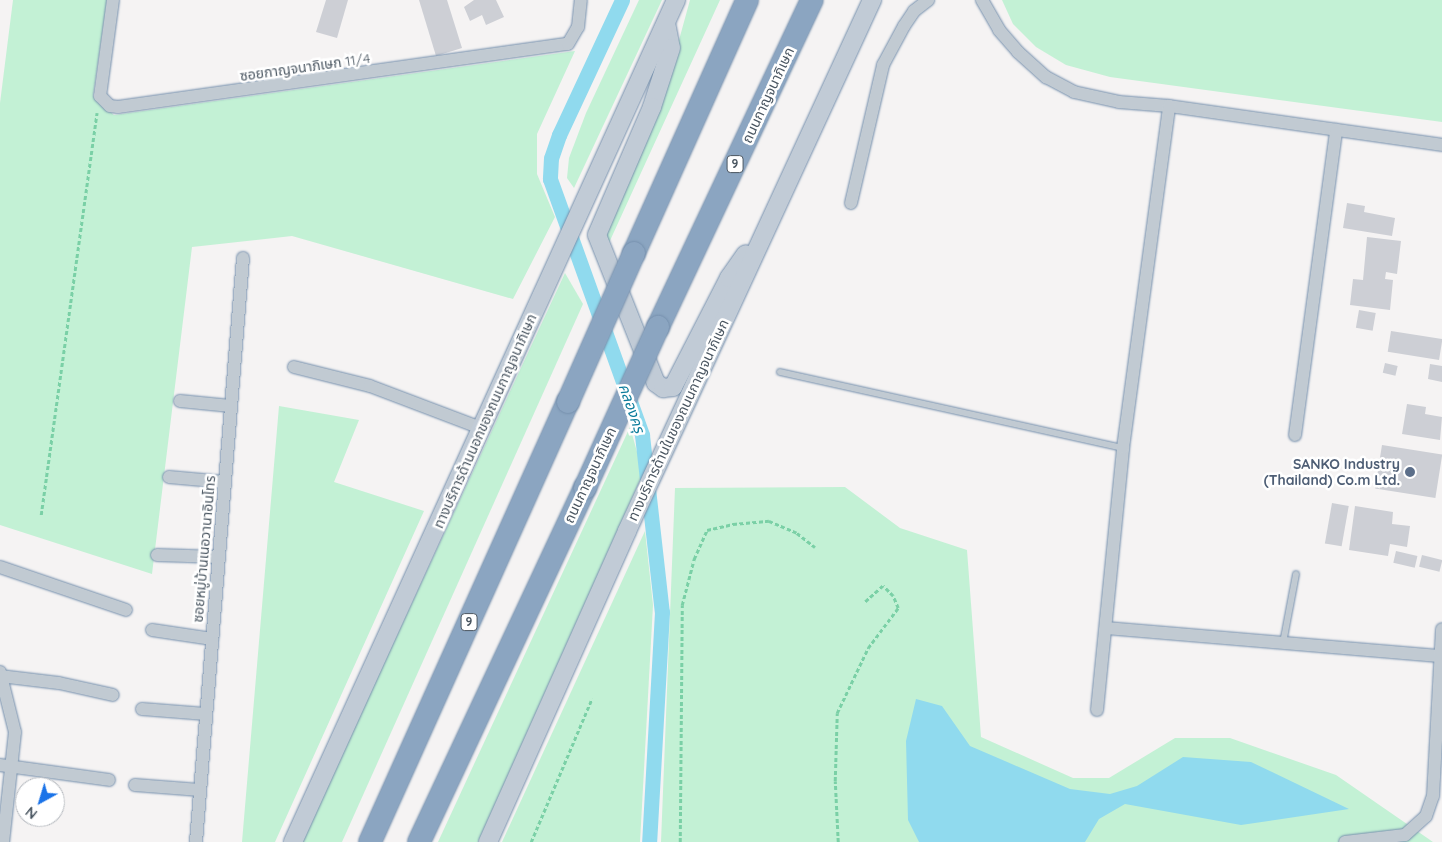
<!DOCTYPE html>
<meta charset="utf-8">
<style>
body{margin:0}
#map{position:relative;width:1442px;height:842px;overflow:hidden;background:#f5f3f3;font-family:Quicksand,"Noto Sans Thai",sans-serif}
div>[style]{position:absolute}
.green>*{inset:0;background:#c3f1d5}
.water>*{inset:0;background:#90daee}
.canal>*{height:15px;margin:-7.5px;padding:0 7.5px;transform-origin:7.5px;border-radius:7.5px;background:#90daee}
.building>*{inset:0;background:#cdcfd5;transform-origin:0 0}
.path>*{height:2.5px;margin-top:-1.25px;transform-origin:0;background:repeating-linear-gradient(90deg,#7ad0a6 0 4px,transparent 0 6.5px)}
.roads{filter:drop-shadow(0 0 1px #7690ad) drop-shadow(0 0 1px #7690ad)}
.service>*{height:6px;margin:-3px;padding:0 3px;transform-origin:3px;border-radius:3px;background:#c1cad2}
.minor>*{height:12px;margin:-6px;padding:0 6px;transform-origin:6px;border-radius:6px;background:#c1cad2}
.secondary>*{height:18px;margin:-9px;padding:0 9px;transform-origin:9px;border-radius:9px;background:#c1cbd6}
.motorway>*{height:22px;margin:-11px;padding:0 11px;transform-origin:11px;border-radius:11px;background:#8ba5c1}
.bridges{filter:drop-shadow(0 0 1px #7690ad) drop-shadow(0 0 1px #7690ad)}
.motorway-bridge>*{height:22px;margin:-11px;padding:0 11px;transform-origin:11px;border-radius:11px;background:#8ba5c1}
.dots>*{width:14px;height:14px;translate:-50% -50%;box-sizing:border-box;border:2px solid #fff;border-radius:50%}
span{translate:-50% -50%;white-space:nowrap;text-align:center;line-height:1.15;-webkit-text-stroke:5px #fff;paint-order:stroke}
.shield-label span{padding:1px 4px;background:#fff;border:1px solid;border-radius:4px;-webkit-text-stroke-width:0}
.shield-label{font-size:12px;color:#4a5661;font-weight:700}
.street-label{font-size:14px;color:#4a5661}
.service-label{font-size:14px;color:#4e5e75;font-weight:700}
.right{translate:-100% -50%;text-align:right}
.water-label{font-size:15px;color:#0c7c9b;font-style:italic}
.north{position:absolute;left:15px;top:777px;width:50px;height:50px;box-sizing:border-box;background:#fff;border:1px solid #b7bbc0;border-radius:50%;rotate:219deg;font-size:14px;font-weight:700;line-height:20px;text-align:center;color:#4a5661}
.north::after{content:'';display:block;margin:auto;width:18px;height:22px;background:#1a73e8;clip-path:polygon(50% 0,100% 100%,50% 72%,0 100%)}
</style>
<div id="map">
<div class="green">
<i style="clip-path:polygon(13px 0,107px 0,93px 96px,114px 115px,575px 51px,537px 134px,537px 174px,555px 217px,513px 299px,292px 236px,192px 247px,152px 574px,0 525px,0 103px)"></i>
<i style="clip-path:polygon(639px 0,662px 0,574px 188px,567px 178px,569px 158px,586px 113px)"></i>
<i style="clip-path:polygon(690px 0,720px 0,608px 245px,602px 239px,676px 51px)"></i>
<i style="clip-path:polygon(1002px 0,1442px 0,1442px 122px,1110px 77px,1066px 65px,1036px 47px,1013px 24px)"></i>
<i style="clip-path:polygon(565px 273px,583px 304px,342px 842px,301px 842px)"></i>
<i style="clip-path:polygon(279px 406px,359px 420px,334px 482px,424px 511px,275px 842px,242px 842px)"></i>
<i style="clip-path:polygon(630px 427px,643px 473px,478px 842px,438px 842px)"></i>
<i style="clip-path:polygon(845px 487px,900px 528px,967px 550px,981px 737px,1073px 778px,1109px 778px,1175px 738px,1230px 738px,1336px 775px,1433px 842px,661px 842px,675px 488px)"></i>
<i style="clip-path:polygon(645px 531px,653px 605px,640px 842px,502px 842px)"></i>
</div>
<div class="water">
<i style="clip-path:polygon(916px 699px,942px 706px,970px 746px,1070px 789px,1110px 794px,1137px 786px,1183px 757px,1251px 762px,1349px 809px,1241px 825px,1125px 804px,1099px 819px,1085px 842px,919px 842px,908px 820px,906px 741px)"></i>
</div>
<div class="canal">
<i style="left:622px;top:0;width:149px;rotate:115deg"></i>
<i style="left:559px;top:135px;width:24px;rotate:109deg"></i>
<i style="left:551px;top:158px;width:21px;rotate:93deg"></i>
<i style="left:550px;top:179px;width:272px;rotate:70.2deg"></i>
<i style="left:642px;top:435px;width:178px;rotate:83.6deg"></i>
<i style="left:662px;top:612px;width:230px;rotate:93.2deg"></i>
</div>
<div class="building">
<i style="clip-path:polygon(326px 0,348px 0,337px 38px,316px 32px)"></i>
<i style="clip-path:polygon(419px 0,447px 0,462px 48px,436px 56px)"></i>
<i style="clip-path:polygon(474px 0,496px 0,504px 17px,486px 25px,482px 15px,470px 21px,464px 7px)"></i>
<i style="clip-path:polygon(1347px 203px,1365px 206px,1364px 212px,1395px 218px,1392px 236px,1343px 228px)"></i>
<i style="clip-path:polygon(1367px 237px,1401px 241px,1397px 274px,1386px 272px,1385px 279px,1393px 280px,1390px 310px,1350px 305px,1353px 279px,1363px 280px)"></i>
<i style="left:1359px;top:310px;width:17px;height:18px;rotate:10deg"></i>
<i style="left:1391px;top:331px;width:52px;height:21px;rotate:9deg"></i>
<i style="left:1385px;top:363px;width:13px;height:10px;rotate:13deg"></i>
<i style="clip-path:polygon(1430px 364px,1442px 366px,1442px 382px,1428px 379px)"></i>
<i style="clip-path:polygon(1407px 404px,1426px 407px,1425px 414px,1442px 417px,1440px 440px,1402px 434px)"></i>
<i style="left:1382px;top:445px;width:61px;height:44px;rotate:9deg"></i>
<i style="left:1332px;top:503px;width:17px;height:41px;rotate:10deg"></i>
<i style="clip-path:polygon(1355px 506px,1393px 512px,1392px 524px,1410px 526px,1407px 547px,1390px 544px,1388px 556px,1349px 550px)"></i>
<i style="left:1396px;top:551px;width:22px;height:12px;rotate:13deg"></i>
<i style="left:1422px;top:555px;width:21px;height:12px;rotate:14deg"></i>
</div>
<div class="path">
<i style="left:41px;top:515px;width:406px;rotate:-82.1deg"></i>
<i style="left:531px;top:842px;width:156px;rotate:-67deg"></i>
<i style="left:680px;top:842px;width:237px;rotate:-89.5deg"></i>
<i style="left:682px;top:605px;width:48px;rotate:-75.4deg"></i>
<i style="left:694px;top:559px;width:32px;rotate:-66deg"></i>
<i style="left:707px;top:530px;width:27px;rotate:-13deg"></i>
<i style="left:733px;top:524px;width:36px;rotate:-5deg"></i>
<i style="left:769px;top:521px;width:30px;rotate:23deg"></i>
<i style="left:797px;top:533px;width:23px;rotate:38deg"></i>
<i style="left:838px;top:842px;width:61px;rotate:-92.8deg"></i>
<i style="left:835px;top:781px;width:68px;rotate:-88.3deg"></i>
<i style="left:837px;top:713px;width:72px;rotate:-64.5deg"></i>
<i style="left:868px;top:648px;width:50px;rotate:-53.1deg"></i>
<i style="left:898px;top:608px;width:13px;rotate:-113deg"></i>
<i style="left:893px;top:596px;width:14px;rotate:-135deg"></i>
<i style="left:883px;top:586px;width:24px;rotate:138deg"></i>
</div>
<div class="roads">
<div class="service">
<i style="left:780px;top:372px;width:351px;rotate:12.5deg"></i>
<i style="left:1283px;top:643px;width:70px;rotate:-79.3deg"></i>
</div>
<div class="minor">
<i style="left:113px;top:0;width:97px;rotate:97.7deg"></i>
<i style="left:100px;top:96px;width:14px;rotate:45deg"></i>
<i style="left:110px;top:106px;width:8px;rotate:7deg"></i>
<i style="left:118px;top:107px;width:454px;rotate:-8deg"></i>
<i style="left:568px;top:44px;width:20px;rotate:-60deg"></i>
<i style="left:578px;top:27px;width:27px;rotate:-84deg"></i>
<i style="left:982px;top:0;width:34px;rotate:60deg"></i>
<i style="left:999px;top:30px;width:29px;rotate:49deg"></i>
<i style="left:1018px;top:52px;width:38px;rotate:42deg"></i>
<i style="left:1046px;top:77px;width:32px;rotate:28deg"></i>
<i style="left:1074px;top:92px;width:46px;rotate:12.5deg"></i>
<i style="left:1119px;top:102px;width:50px;rotate:4.6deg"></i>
<i style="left:1169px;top:106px;width:276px;rotate:8.1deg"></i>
<i style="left:851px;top:203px;width:142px;rotate:-76.9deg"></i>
<i style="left:883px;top:65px;width:44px;rotate:-61.7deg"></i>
<i style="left:904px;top:26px;width:18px;rotate:-56deg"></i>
<i style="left:914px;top:11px;width:18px;rotate:-38deg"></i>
<i style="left:294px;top:367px;width:78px;rotate:14deg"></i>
<i style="left:370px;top:386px;width:121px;rotate:20.8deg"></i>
<i style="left:180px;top:401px;width:51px;rotate:5.6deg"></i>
<i style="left:1295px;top:435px;width:308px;rotate:-82.3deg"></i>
<i style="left:169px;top:477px;width:56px;rotate:5.1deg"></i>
<i style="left:157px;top:555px;width:62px;rotate:1.8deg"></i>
<i style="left:0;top:567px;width:133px;rotate:18.8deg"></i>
<i style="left:1106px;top:628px;width:334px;rotate:4.8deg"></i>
<i style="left:152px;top:630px;width:61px;rotate:8.5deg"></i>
<i style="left:0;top:672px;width:62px;rotate:76deg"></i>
<i style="left:15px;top:732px;width:111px;rotate:96.2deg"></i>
<i style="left:0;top:676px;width:59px;rotate:6.8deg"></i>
<i style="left:59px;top:683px;width:55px;rotate:12.5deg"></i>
<i style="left:142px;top:709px;width:64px;rotate:4.5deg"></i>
<i style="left:1097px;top:710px;width:263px;rotate:-84.3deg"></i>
<i style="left:1123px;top:448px;width:345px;rotate:-82.3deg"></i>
<i style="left:0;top:765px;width:110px;rotate:7.8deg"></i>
<i style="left:135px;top:785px;width:65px;rotate:4.4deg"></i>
<i style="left:196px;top:842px;width:586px;rotate:-85.4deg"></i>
<i style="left:1345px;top:842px;width:60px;rotate:-6.7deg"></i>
<i style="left:1405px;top:835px;width:28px;rotate:-42deg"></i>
<i style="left:1426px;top:816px;width:21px;rotate:-71deg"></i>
<i style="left:1433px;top:796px;width:167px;rotate:-86.9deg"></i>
</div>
<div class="secondary">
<i style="left:666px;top:23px;width:25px;rotate:79deg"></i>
<i style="left:671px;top:48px;width:62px;rotate:107.9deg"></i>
<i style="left:652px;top:107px;width:139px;rotate:113.3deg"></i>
<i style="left:597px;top:235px;width:159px;rotate:68.3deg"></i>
<i style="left:656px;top:383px;width:9px;rotate:36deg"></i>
<i style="left:663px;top:388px;width:10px;rotate:-6deg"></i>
<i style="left:673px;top:387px;width:123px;rotate:-62.8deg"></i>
<i style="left:729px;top:278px;width:29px;rotate:-55deg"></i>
<i style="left:293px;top:842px;width:925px;rotate:-65.54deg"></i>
<i style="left:488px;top:842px;width:341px;rotate:-65.9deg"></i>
<i style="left:627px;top:531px;width:585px;rotate:-65.23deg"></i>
</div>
<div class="motorway">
<i style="left:634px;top:253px;width:277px;rotate:-65.9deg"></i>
<i style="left:658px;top:327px;width:361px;rotate:-64.8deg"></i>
<i style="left:370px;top:842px;width:482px;rotate:-65.8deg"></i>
<i style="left:419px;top:842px;width:391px;rotate:-64.9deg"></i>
</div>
</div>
<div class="bridges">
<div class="motorway-bridge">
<i style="left:568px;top:402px;width:163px;rotate:-66.1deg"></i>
<i style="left:585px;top:488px;width:177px;rotate:-65.6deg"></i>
</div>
</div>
<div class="dots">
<i style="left:1410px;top:472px;background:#5c6f8a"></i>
</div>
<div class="shield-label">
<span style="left:735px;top:164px">9</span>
<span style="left:469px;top:622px">9</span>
</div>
<div class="street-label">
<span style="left:305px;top:67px;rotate:-8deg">ซอยกาญจนาภิเษก 11/4</span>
<span style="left:768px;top:95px;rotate:-65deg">ถนนกาญจนาภิเษก</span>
<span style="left:678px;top:420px;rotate:-65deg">ทางบริการด้านในของถนนกาญจนาภิเษก</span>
<span style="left:485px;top:421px;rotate:-66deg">ทางบริการด้านนอกของถนนกาญจนาภิเษก</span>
<span style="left:590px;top:475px;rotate:-65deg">ถนนกาญจนาภิเษก</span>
<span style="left:204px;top:549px;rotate:-85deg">ซอยหมู่บ้านเนอวานาอินโทร</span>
</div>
<div class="service-label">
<span class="right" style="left:1400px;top:472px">SANKO Industry<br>(Thailand) Co.m Ltd.</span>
</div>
<div class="water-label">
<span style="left:632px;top:408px;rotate:71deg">คลองครุ</span>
</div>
<div class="north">N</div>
</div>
